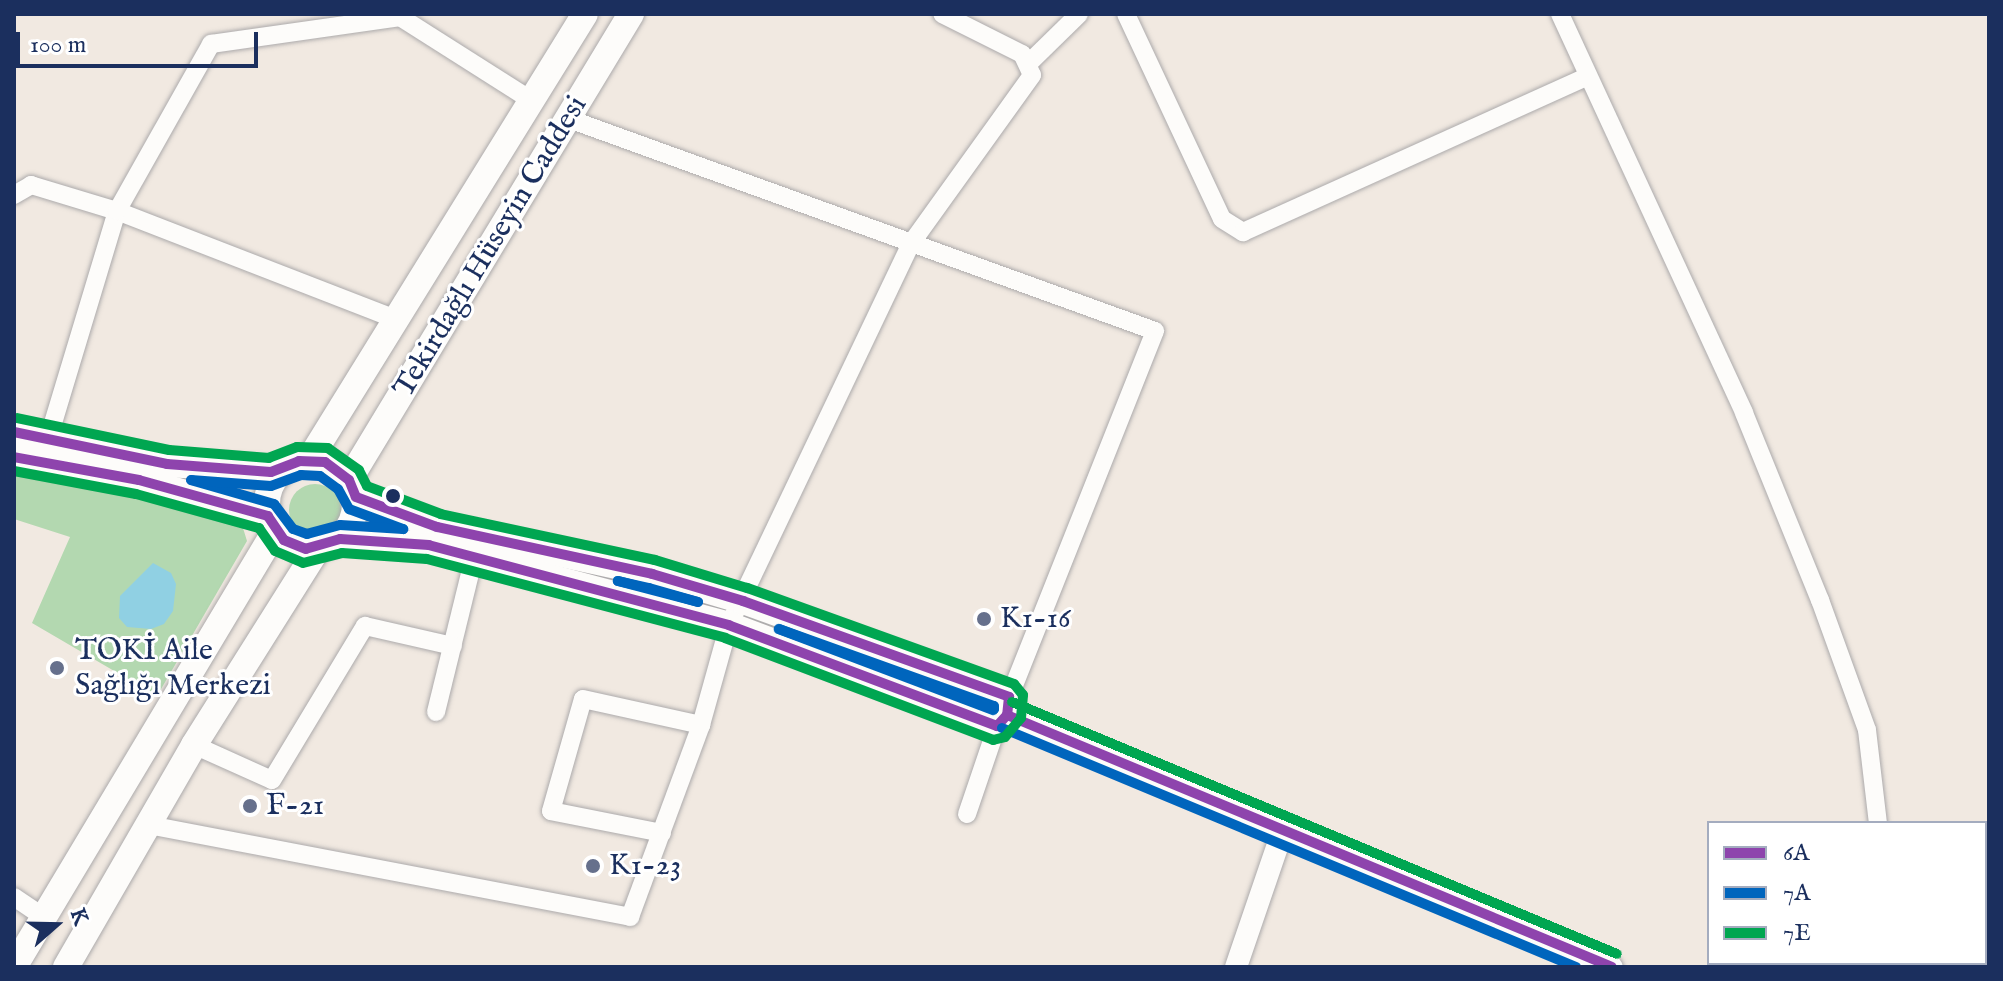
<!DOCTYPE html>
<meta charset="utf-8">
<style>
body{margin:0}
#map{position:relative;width:2003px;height:981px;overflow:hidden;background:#f1e9e1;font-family:"IM FELL English",serif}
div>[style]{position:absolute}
.green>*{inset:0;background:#b3d8b0}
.round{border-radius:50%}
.water>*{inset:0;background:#90d0e3}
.roads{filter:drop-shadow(0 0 2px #acaaab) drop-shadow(0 0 2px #acaaab)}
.minor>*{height:18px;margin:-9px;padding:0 9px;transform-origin:9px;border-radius:9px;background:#fdfcfa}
.tertiary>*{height:22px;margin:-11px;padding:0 11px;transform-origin:11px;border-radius:11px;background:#fdfcfa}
.secondary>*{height:26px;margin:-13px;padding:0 13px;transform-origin:13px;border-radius:13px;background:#fdfcfa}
.secondary>.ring{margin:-13px;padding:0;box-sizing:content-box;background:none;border:26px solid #fdfcfa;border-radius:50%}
.bus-1>*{height:10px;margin:-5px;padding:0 5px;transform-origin:5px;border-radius:5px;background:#8e44ad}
.bus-2>*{height:10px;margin:-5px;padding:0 5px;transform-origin:5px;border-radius:5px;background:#0065bd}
.bus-3>*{height:10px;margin:-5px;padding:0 5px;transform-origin:5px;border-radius:5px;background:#00a651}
.dots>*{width:22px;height:22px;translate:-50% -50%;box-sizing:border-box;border:4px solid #fff;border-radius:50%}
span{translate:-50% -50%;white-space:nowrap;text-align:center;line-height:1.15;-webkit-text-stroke:6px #fff;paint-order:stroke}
.street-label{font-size:30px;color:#1b2f5e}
.poi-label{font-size:30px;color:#1b2f5e}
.left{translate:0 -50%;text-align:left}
.frame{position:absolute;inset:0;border:16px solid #1b2f5e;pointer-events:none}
.legend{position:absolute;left:1707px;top:821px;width:280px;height:144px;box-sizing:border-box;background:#fff;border:2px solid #a4acbf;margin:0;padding:10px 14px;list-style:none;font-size:24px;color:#1b2f5e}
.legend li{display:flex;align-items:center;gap:16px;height:40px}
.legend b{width:40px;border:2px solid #a4acbf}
.north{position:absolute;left:16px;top:885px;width:80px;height:80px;-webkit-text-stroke:6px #fff;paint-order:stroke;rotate:70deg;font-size:22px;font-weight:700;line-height:32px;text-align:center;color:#1b2f5e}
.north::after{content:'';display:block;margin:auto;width:28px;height:36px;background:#1b2f5e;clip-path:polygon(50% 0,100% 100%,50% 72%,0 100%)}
.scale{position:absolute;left:16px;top:32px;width:242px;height:36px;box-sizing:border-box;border:4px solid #1b2f5e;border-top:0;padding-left:10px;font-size:24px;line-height:28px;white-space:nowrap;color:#1b2f5e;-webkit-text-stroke:6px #fff;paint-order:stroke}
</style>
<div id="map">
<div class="green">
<i style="clip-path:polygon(14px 473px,92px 486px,243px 528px,247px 541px,157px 696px,32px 623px,70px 537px,14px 519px)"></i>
<i class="round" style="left:289px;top:484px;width:52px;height:52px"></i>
</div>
<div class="water">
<i style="clip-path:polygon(153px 563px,171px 573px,176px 584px,173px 611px,164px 624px,151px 629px,127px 627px,119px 618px,120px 596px)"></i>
</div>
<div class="roads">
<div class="minor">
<i style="left:1126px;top:14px;width:226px;rotate:64.9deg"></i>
<i style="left:1222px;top:219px;width:25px;rotate:32deg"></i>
<i style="left:1243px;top:232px;width:377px;rotate:-24.3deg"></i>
<i style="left:1560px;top:14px;width:439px;rotate:65.2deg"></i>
<i style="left:1744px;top:413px;width:202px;rotate:67.9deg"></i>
<i style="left:1820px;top:600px;width:138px;rotate:70.1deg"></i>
<i style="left:1867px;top:730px;width:94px;rotate:83.3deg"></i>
<i style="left:1029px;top:63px;width:70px;rotate:-44.4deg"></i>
<i style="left:569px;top:119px;width:623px;rotate:19.89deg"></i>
<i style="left:1155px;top:331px;width:394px;rotate:111.7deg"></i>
<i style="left:1009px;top:697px;width:18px;rotate:96deg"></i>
<i style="left:1007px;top:715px;width:15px;rotate:132deg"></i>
<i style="left:997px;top:726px;width:93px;rotate:108.8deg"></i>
<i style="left:14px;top:195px;width:20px;rotate:-30deg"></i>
<i style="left:31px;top:185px;width:90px;rotate:16.8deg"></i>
<i style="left:117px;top:211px;width:239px;rotate:106.8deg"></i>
<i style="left:398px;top:320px;width:301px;rotate:-158.8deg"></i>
<i style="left:117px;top:211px;width:192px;rotate:-60.6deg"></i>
<i style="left:211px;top:44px;width:191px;rotate:-8.1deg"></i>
<i style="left:400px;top:17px;width:155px;rotate:32.4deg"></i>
<i style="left:436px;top:712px;width:160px;rotate:-76.2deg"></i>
<i style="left:194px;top:745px;width:85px;rotate:24.2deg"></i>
<i style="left:272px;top:780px;width:180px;rotate:-58.9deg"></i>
<i style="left:365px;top:626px;width:90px;rotate:12.8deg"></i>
<i style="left:149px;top:825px;width:490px;rotate:10.8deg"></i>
<i style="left:630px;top:917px;width:205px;rotate:-69.7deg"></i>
<i style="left:701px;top:725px;width:104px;rotate:-74.4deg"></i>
<i style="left:729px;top:625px;width:421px;rotate:-64.5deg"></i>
<i style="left:910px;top:245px;width:209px;rotate:-54.3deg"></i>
<i style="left:1032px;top:75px;width:23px;rotate:-115deg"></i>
<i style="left:1022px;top:54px;width:89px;rotate:-153.4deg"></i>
<i style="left:662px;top:833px;width:113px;rotate:-168.8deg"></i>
<i style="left:551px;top:811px;width:116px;rotate:-74.1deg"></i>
<i style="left:583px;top:699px;width:121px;rotate:12.4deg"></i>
<i style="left:14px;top:897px;width:37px;rotate:34deg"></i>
<i style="left:1887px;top:963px;width:4px;rotate:76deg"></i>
</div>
<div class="tertiary">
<i style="left:1007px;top:715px;width:655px;rotate:22.61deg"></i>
<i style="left:1236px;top:967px;width:148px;rotate:-71.1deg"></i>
</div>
<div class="secondary">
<i style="left:14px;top:432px;width:156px;rotate:11.8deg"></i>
<i style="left:167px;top:464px;width:114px;rotate:3.5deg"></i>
<i style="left:14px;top:457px;width:127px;rotate:10.4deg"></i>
<i style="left:139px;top:480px;width:134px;rotate:15.6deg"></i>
<i class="ring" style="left:267px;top:460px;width:62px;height:62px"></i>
<i style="left:309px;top:460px;width:524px;rotate:-58.25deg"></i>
<i style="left:349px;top:480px;width:545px;rotate:-58.82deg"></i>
<i style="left:356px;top:497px;width:86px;rotate:20.3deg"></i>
<i style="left:437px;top:527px;width:220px;rotate:12.3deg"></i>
<i style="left:652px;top:574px;width:95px;rotate:16.5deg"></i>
<i style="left:743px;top:601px;width:283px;rotate:19.8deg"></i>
<i style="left:340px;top:539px;width:89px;rotate:3.9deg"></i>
<i style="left:429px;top:545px;width:310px;rotate:14.9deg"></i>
<i style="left:729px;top:625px;width:286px;rotate:20.6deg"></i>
<i style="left:14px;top:967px;width:508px;rotate:-59.09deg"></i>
<i style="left:66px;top:967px;width:256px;rotate:-60deg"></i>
<i style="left:194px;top:745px;width:233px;rotate:-57.8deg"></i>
</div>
</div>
<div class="bus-1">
<i style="left:14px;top:432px;width:156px;rotate:11.8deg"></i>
<i style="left:167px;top:464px;width:104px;rotate:4.4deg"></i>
<i style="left:271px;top:472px;width:30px;rotate:-21deg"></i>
<i style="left:299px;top:461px;width:26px;rotate:2deg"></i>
<i style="left:325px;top:462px;width:30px;rotate:37deg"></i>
<i style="left:349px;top:480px;width:18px;rotate:68deg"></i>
<i style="left:356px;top:497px;width:86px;rotate:20.3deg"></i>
<i style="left:437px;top:527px;width:220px;rotate:12.3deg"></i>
<i style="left:652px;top:574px;width:95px;rotate:16.5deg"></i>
<i style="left:743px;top:601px;width:283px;rotate:19.8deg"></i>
<i style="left:1009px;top:697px;width:18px;rotate:96deg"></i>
<i style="left:1007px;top:715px;width:15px;rotate:132deg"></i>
<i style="left:997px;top:726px;width:286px;rotate:-159.4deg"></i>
<i style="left:729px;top:625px;width:310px;rotate:-165.1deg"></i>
<i style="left:429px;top:545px;width:89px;rotate:-176.1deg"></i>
<i style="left:340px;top:539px;width:35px;rotate:164deg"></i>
<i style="left:306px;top:549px;width:24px;rotate:-158deg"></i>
<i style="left:284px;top:540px;width:29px;rotate:-124deg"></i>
<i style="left:268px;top:516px;width:134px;rotate:-164.4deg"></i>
<i style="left:139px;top:480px;width:127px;rotate:-169.6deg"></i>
<i style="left:1007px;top:715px;width:655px;rotate:22.61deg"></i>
</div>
<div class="bus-2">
<i style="left:301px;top:475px;width:19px;rotate:3deg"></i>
<i style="left:320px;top:476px;width:22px;rotate:36deg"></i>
<i style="left:338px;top:489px;width:23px;rotate:61deg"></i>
<i style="left:349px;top:509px;width:58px;rotate:20.3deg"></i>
<i style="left:403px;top:529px;width:63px;rotate:-176.4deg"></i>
<i style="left:340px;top:525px;width:34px;rotate:165deg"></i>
<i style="left:307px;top:534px;width:15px;rotate:-160deg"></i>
<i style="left:293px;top:529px;width:31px;rotate:-127deg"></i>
<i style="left:274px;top:504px;width:86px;rotate:-163.9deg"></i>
<i style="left:191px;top:480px;width:80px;rotate:4.3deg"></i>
<i style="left:271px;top:486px;width:32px;rotate:-20deg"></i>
<i style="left:618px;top:581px;width:32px;rotate:13deg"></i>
<i style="left:649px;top:588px;width:51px;rotate:15.9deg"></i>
<i style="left:698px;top:602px;width:83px;rotate:-165.3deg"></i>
<i style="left:779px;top:629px;width:228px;rotate:19.7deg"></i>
<i style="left:994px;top:706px;width:3px;rotate:90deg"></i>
<i style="left:994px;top:709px;width:1px;rotate:135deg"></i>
<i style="left:993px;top:710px;width:229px;rotate:-159.3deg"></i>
<i style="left:1002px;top:728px;width:622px;rotate:22.61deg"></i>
</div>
<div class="bus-3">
<i style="left:14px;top:471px;width:124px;rotate:10.7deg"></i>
<i style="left:136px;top:494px;width:128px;rotate:15.5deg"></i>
<i style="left:259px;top:528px;width:28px;rotate:55deg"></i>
<i style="left:275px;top:551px;width:30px;rotate:23deg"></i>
<i style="left:303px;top:563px;width:40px;rotate:-14.4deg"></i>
<i style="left:342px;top:553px;width:85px;rotate:4deg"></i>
<i style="left:427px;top:559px;width:308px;rotate:14.8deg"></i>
<i style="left:725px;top:638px;width:287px;rotate:20.8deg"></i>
<i style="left:993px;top:740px;width:12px;rotate:-14deg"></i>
<i style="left:1005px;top:737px;width:25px;rotate:-50deg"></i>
<i style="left:1021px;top:718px;width:23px;rotate:-85deg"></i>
<i style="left:1023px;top:695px;width:14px;rotate:-129deg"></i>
<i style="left:1014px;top:684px;width:284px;rotate:-160.2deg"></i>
<i style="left:747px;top:588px;width:96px;rotate:-163.1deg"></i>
<i style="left:655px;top:560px;width:219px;rotate:-167.9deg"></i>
<i style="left:441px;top:514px;width:79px;rotate:-159.3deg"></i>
<i style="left:367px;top:486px;width:18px;rotate:-117deg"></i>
<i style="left:359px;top:470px;width:38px;rotate:-145deg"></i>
<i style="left:328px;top:448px;width:31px;rotate:-178deg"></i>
<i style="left:297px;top:447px;width:30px;rotate:159deg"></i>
<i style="left:269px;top:458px;width:100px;rotate:-175.4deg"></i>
<i style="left:169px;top:450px;width:155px;rotate:-168.1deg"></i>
<i style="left:1012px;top:702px;width:655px;rotate:22.61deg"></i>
</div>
<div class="dots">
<i style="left:393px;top:496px;background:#1b2f5e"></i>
<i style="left:984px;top:619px;background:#66708c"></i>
<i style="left:57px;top:668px;background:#66708c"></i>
<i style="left:250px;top:806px;background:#66708c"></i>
<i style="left:593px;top:866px;background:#66708c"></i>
</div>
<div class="street-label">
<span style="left:491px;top:247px;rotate:-59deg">Tekirdağlı Hüseyin Caddesi</span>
</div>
<div class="poi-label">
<span class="left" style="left:1000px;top:619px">K1-16</span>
<span class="left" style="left:75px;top:668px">TOKİ Aile<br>Sağlığı Merkezi</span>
<span class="left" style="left:266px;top:806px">F-21</span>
<span class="left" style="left:609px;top:866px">K1-23</span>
</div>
<div class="frame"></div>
<ul class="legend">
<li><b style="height:10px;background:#8e44ad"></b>6A</li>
<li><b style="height:10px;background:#0065bd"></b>7A</li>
<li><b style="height:10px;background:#00a651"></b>7E</li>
</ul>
<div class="north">K</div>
<div class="scale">100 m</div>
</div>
